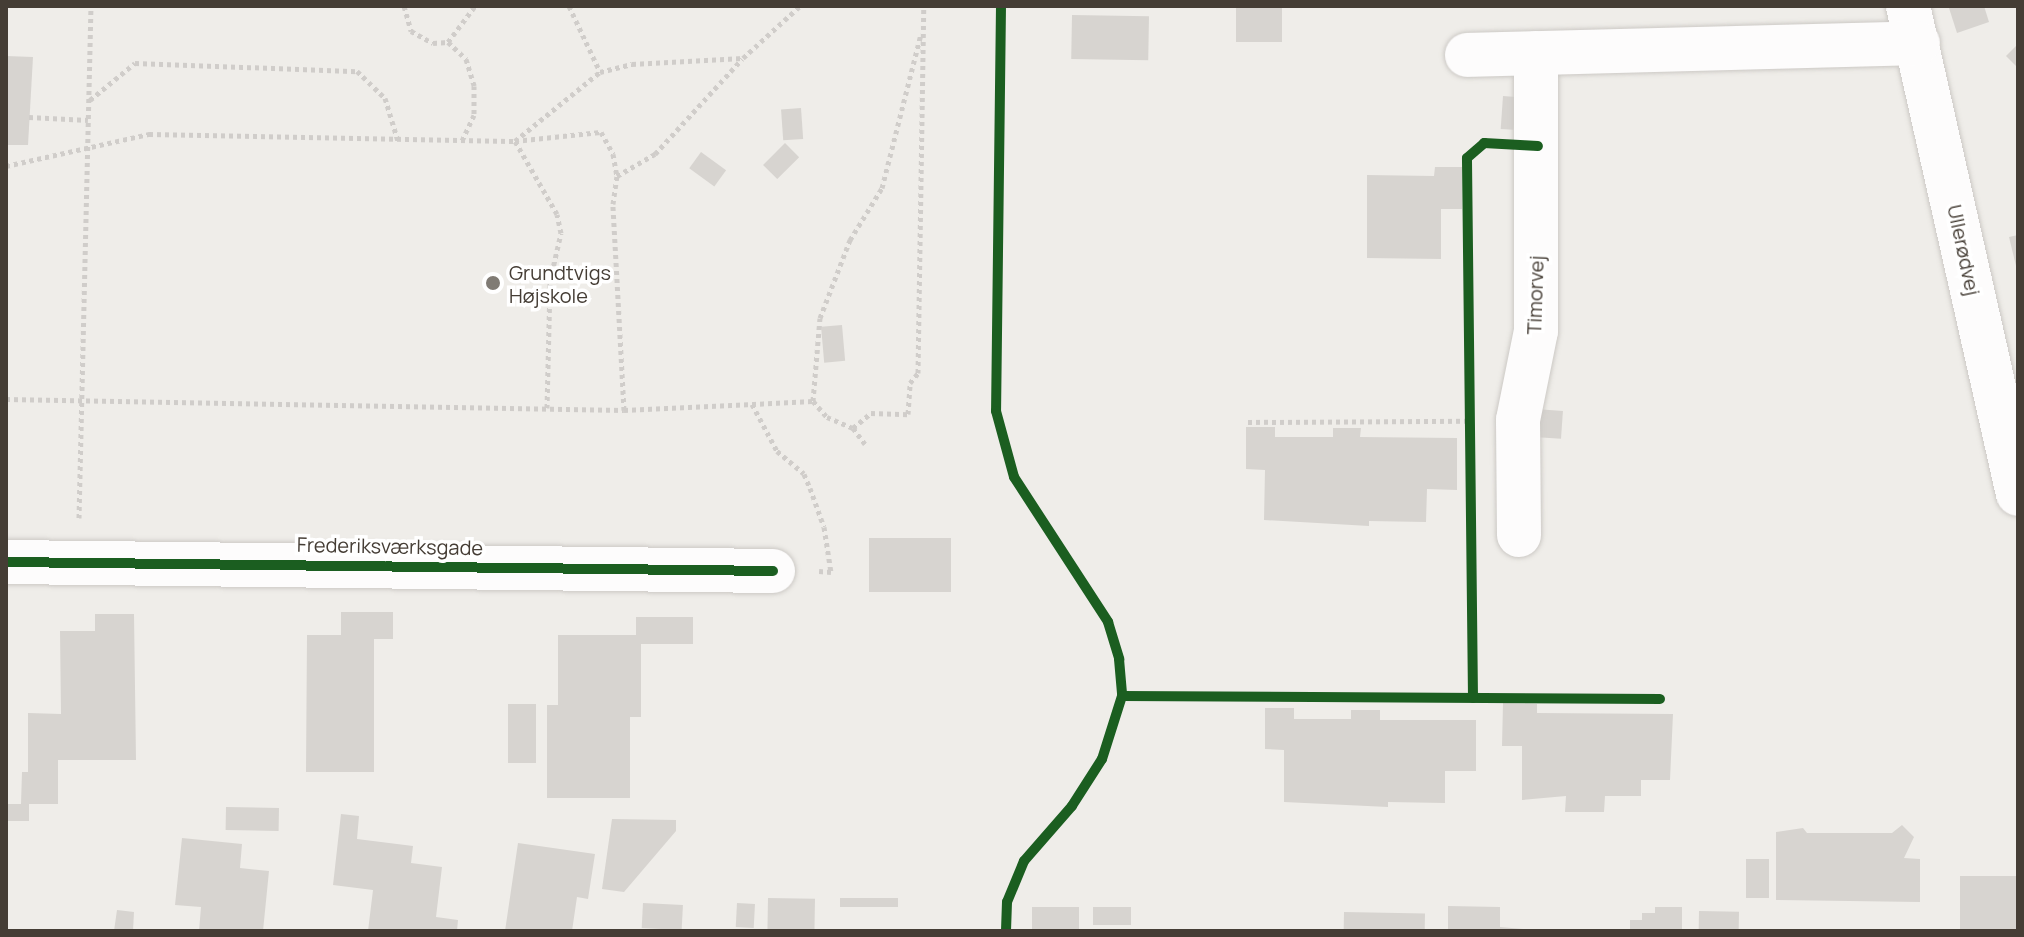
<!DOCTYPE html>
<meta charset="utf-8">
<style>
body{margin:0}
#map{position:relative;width:2024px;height:937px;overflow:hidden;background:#efede9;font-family:Manrope,sans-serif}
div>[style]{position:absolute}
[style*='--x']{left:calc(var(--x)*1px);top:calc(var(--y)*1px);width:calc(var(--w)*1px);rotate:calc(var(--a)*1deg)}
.building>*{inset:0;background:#d7d4d0;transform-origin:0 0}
.path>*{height:5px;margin-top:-2.5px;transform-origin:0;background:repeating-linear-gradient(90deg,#d0cdca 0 4px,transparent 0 8px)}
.roads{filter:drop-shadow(0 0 2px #ccc9c5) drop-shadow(0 0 2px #ccc9c5)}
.minor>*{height:44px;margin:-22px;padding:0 22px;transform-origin:22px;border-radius:22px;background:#fdfcfc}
.cycleway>*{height:10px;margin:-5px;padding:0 5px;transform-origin:5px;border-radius:5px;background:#1b5e20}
.dots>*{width:22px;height:22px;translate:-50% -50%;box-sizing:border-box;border:4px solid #fff;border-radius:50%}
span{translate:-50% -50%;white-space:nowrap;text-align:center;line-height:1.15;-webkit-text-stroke:7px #fff;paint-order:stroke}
.street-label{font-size:20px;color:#453d35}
.poi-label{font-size:20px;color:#453d35}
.left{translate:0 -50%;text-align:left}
.frame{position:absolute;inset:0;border:8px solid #453d35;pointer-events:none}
</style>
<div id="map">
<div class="building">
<div style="left:1236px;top:6px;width:46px;height:36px"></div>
<div style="clip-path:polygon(1984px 6px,1989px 22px,1957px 33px,1949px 8px)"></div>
<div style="left:1072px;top:15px;width:77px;height:44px;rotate:1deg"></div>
<div style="clip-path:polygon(2018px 44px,2018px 68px,2006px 56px)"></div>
<div style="clip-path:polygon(6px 56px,33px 57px,28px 145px,6px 145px)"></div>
<div style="left:1503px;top:96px;width:13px;height:33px;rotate:4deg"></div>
<div style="left:801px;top:108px;width:31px;height:20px;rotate:86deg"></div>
<div style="left:785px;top:143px;width:20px;height:31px;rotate:45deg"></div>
<div style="left:701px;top:152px;width:31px;height:20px;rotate:36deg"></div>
<div style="clip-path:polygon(1435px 167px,1462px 167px,1462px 209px,1441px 209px,1441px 259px,1367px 258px,1367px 175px,1434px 176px)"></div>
<div style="clip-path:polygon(2018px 235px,2018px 269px,2017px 270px,2009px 237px)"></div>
<div style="left:842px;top:325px;width:36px;height:21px;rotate:85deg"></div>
<div style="left:1536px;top:409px;width:27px;height:28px;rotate:4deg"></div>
<div style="clip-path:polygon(1246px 427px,1275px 427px,1275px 437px,1333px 437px,1333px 428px,1361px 428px,1360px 437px,1457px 438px,1457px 490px,1427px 489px,1426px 522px,1369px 521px,1369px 526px,1264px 520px,1265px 470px,1246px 469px)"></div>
<div style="left:869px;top:538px;width:82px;height:54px"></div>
<div style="clip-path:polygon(341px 612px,393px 612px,393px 639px,374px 639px,374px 772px,306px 772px,307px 635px,341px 635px)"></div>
<div style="clip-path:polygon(95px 614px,134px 614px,136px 760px,58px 760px,58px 804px,29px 804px,29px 821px,6px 821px,6px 804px,21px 804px,22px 772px,28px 772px,28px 713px,61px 714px,60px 631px,95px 631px)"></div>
<div style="clip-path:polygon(636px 617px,693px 617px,693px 644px,641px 644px,641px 717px,630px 717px,630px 798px,547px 798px,547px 705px,558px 705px,558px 635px,636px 635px)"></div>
<div style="clip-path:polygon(1503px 703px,1537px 704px,1537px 713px,1673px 714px,1670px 780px,1641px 780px,1641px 796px,1605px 796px,1604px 812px,1565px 812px,1566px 796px,1522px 800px,1522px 746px,1502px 746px)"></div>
<div style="left:508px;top:704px;width:28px;height:59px"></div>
<div style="clip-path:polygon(1265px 708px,1294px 708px,1294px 719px,1351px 719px,1351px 710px,1380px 710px,1380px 720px,1476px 720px,1476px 771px,1445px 771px,1445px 803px,1388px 802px,1388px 807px,1284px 802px,1284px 750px,1265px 749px)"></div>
<div style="left:226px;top:807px;width:53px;height:23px;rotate:1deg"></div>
<div style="clip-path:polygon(341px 814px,359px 816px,357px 839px,413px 846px,411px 863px,442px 867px,436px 917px,458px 920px,457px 931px,368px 931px,373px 890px,333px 885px)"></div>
<div style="clip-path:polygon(612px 819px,676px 820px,676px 831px,624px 892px,602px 889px)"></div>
<div style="clip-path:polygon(1902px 825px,1914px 837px,1904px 858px,1920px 859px,1920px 902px,1776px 900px,1776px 832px,1803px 828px,1807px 833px,1892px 833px)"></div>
<div style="clip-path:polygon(182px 838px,242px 844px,240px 868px,269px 871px,263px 931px,199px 931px,201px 907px,175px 905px)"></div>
<div style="clip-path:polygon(518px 843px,595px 854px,588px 899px,577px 897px,572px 931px,505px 931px)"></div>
<div style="left:1746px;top:859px;width:23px;height:39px"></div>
<div style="left:1960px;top:876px;width:58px;height:54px"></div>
<div style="left:768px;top:898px;width:47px;height:33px;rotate:1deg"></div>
<div style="left:840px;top:898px;width:58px;height:9px"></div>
<div style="left:643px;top:903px;width:40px;height:25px;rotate:3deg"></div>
<div style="left:737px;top:903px;width:18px;height:24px;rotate:3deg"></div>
<div style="clip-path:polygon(1448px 906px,1500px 907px,1500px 927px,1546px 931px,1448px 931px)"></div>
<div style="left:1032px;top:907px;width:47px;height:23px"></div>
<div style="left:1093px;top:907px;width:38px;height:18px"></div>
<div style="clip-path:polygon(1655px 907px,1682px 907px,1682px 931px,1630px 931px,1630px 920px,1642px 920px,1642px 913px,1655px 913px)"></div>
<div style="clip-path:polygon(117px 910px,134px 912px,133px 931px,114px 931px)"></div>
<div style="left:1699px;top:911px;width:40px;height:18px;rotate:1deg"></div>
<div style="left:1344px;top:912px;width:81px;height:19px;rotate:1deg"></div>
</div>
<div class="path">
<div style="--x:404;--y:6;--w:26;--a:74"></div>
<div style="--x:411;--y:31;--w:25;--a:29"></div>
<div style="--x:433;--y:43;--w:15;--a:-4"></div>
<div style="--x:448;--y:42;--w:25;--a:43"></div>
<div style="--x:466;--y:59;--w:28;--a:73"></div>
<div style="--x:474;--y:86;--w:29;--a:90"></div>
<div style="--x:474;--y:115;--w:29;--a:115"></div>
<div style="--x:569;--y:6;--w:73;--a:64.8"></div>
<div style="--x:448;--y:42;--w:45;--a:-53.1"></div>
<div style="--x:90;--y:100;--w:58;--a:-39.4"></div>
<div style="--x:135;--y:63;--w:222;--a:2.1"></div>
<div style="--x:357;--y:71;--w:39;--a:44"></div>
<div style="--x:385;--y:98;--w:45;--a:73.2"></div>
<div style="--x:29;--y:117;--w:59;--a:2.9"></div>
<div style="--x:6;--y:166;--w:147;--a:-12.6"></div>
<div style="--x:149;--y:134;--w:366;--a:1.1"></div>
<div style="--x:515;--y:141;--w:109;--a:-39.1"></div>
<div style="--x:600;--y:72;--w:33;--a:-14"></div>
<div style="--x:632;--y:64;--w:111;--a:-3.1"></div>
<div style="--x:743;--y:58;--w:77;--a:-42.4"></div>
<div style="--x:6;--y:399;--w:618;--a:1.02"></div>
<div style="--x:624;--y:410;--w:189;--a:-2.7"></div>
<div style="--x:813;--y:401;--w:21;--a:49"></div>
<div style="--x:827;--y:417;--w:28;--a:23"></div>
<div style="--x:853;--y:428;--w:20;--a:53"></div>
<div style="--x:813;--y:401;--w:83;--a:-85.2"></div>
<div style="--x:820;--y:318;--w:84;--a:-69"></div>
<div style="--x:850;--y:240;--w:61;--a:-58.4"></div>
<div style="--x:882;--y:188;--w:159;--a:-75.8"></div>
<div style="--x:752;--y:404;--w:53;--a:62"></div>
<div style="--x:777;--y:451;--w:35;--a:40"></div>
<div style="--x:804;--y:474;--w:15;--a:67"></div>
<div style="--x:810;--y:488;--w:41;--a:70.3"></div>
<div style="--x:824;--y:527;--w:46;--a:81.2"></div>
<div style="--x:831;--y:572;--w:12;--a:-175"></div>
<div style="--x:547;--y:408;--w:127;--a:-88.6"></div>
<div style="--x:550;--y:281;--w:49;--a:-77.1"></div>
<div style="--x:561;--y:233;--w:19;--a:-102"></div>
<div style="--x:557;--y:214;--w:84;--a:-119.9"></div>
<div style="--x:515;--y:141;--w:86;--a:-6"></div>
<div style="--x:601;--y:132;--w:25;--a:61"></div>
<div style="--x:613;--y:154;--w:22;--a:80"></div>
<div style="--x:624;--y:410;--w:206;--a:-93.1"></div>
<div style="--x:613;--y:204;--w:28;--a:-82"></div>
<div style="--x:617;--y:176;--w:44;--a:-30.1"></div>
<div style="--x:655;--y:154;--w:129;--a:-47.5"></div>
<div style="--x:1248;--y:422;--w:221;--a:-0.3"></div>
<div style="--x:853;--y:428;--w:23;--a:-40"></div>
<div style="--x:871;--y:413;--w:37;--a:2"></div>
<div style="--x:908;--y:414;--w:31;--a:-86"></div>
<div style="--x:910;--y:383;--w:13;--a:-51"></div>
<div style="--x:918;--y:373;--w:367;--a:-89.1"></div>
<div style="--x:79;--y:518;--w:512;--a:-88.66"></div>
</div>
<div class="roads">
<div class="minor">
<div style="--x:1908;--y:6;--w:500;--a:77.3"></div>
<div style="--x:1467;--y:55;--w:451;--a:-1.5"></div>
<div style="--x:1519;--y:535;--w:115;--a:-90.5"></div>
<div style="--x:1518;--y:420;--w:91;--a:-78.6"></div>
<div style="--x:1536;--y:331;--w:278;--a:-90"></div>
<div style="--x:6;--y:562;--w:767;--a:0.67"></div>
</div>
</div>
<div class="cycleway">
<div style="--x:1001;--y:6;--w:405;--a:90.7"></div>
<div style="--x:996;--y:411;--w:68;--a:74.7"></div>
<div style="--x:1014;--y:477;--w:173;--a:57"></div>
<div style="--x:1108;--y:622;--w:39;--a:73"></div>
<div style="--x:1119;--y:659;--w:37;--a:85"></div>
<div style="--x:1122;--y:696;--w:66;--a:107.6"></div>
<div style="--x:1102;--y:759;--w:56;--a:122.6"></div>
<div style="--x:1072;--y:806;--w:73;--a:131.1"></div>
<div style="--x:1024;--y:861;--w:44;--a:112.5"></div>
<div style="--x:1007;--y:902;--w:29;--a:92"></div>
<div style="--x:6;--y:562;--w:767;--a:0.67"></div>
<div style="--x:1122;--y:696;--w:538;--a:0.32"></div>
<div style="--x:1473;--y:698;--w:540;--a:-90.64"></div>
<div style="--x:1467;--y:158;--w:23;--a:-41"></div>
<div style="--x:1484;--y:143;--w:54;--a:3.2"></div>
</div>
<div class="dots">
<div style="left:493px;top:283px;background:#807b74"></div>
</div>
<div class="street-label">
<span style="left:1964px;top:250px;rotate:78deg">Ullerødvej</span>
<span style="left:1535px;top:295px;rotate:-88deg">Timorvej</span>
<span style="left:390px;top:546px;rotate:1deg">Frederiksværksgade</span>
</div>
<div class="poi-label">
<span class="left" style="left:509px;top:284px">Grundtvigs<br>Højskole</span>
</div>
<div class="frame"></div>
</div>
